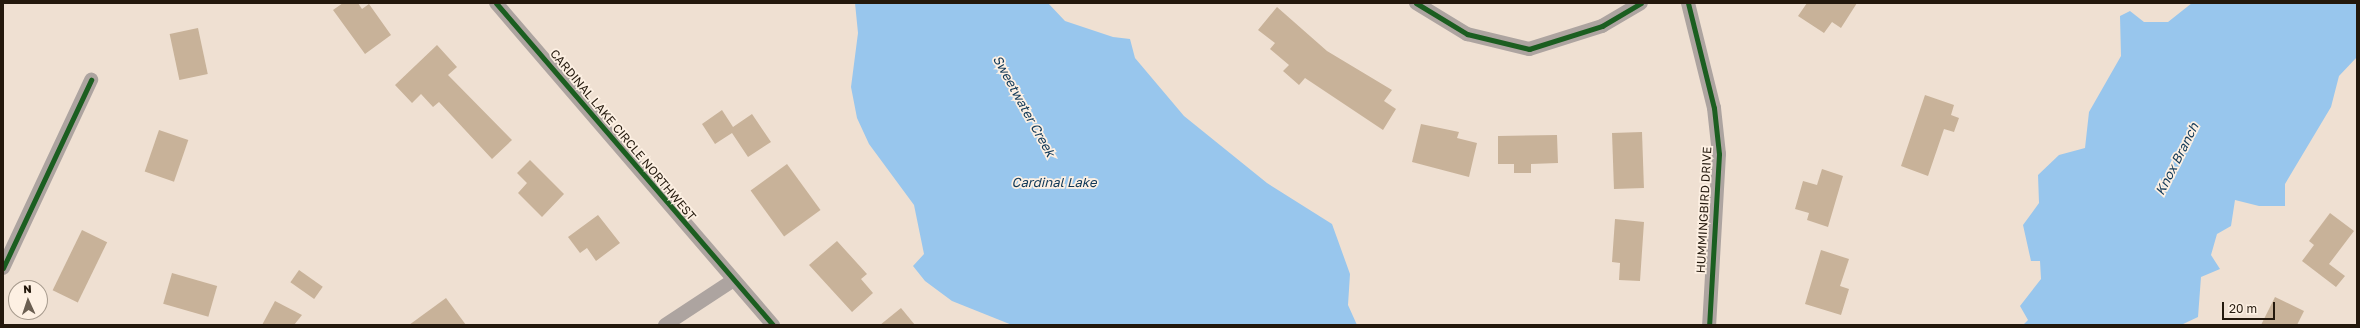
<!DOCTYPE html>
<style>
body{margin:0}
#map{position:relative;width:2360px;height:328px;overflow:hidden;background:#efe0d2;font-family:"Golos Text",sans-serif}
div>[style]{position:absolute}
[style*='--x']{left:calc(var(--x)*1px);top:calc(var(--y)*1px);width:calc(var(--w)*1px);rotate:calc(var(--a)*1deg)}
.water>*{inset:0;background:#98c6ed}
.building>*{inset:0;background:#c8b299;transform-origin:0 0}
.street>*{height:14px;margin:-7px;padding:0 7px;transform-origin:7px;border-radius:7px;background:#ada4a0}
.cycleway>*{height:5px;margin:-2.5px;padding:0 2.5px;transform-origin:2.5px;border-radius:2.5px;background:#1b5e20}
span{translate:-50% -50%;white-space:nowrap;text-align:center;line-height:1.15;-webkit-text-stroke:3.5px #fdf0e3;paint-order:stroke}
.street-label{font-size:12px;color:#23180c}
.water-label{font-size:13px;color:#103857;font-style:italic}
.frame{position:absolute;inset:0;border:4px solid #23180c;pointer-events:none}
.north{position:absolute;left:8px;top:280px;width:40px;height:40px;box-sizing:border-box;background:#fdf0e3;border:1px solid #a69a8d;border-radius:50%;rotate:357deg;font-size:11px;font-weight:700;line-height:16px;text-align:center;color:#23180c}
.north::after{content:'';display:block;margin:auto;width:14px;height:18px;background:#6a5e51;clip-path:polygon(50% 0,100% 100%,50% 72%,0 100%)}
.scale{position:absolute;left:2222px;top:302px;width:53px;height:18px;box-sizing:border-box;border:2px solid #23180c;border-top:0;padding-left:5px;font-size:12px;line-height:14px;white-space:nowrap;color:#23180c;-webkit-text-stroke:3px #fdf0e3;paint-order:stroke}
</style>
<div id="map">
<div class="water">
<div style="clip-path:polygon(855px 3px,1048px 3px,1065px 21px,1113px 37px,1130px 39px,1135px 58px,1184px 116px,1267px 183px,1332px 224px,1350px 274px,1348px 305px,1357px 325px,1012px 325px,952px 301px,925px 281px,913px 266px,924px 254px,914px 205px,869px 144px,857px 118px,851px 87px,858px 33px)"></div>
<div style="clip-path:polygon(2192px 3px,2357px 3px,2357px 57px,2339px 76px,2331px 107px,2285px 184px,2285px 206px,2259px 206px,2235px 200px,2231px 226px,2217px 234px,2211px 255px,2220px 269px,2201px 277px,2198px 317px,2181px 325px,2023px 325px,2028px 320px,2020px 306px,2041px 279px,2040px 261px,2031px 261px,2023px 225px,2039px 203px,2038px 175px,2059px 155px,2085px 148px,2089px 112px,2121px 56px,2120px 16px,2130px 11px,2144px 22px,2168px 22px)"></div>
</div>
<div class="building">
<div style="clip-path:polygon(343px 3px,358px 3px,362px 9px,369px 4px,391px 35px,365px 54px,333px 10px)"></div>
<div style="clip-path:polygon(1807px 3px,1857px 3px,1841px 28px,1832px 22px,1824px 33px,1798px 16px)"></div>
<div style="clip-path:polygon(1277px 7px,1327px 51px,1392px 90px,1384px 101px,1396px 109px,1383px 130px,1305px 78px,1299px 85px,1283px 71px,1289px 65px,1270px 49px,1275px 43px,1258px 30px)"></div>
<div style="left:198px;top:28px;width:47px;height:29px;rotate:78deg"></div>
<div style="clip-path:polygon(437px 45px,457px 67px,448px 75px,512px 140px,492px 159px,439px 102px,433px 107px,421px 94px,412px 103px,395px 85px)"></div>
<div style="clip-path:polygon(1925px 95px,1954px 105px,1951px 115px,1959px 118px,1954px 132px,1944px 129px,1928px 176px,1901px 166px)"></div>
<div style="clip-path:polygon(722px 110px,733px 127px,752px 114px,771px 142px,748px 157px,732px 133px,715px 144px,702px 124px)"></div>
<div style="clip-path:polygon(1421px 124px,1459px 132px,1457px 138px,1477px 143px,1469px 177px,1412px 162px)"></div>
<div style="left:159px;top:130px;width:31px;height:44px;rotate:19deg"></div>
<div style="left:1642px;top:132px;width:56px;height:30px;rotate:88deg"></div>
<div style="clip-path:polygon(1557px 135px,1558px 163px,1531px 164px,1531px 173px,1514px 173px,1514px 164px,1498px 164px,1498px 136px)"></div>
<div style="clip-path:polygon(530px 160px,564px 194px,542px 217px,518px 193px,527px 183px,517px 173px)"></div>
<div style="left:787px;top:164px;width:57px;height:45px;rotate:54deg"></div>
<div style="clip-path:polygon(1822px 169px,1843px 176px,1828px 227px,1807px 220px,1809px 213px,1795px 209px,1803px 181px,1817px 185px)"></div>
<div style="clip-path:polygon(2330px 213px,2354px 231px,2329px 264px,2345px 276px,2336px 287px,2302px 261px,2314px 245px,2309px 241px)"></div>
<div style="clip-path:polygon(598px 215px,620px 243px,596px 261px,587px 248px,580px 253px,568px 237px)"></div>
<div style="clip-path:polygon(1615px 219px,1644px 222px,1640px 281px,1619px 280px,1620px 263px,1612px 262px)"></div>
<div style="left:82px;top:230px;width:28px;height:67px;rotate:26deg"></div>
<div style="clip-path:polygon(837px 241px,867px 274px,861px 279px,873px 293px,852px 312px,809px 265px)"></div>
<div style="clip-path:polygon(1821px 250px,1849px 259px,1840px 286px,1849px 289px,1841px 315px,1805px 304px)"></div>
<div style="left:299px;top:270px;width:29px;height:15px;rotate:35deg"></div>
<div style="left:172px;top:273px;width:47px;height:32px;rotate:16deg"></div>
<div style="clip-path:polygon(2275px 297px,2304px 311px,2297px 325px,2261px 325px)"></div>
<div style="clip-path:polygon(446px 298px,466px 325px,409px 325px)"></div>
<div style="clip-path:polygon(275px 301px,302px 315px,294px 325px,262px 325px)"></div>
<div style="clip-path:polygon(901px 308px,915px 325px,880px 325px)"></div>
</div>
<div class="street">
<div style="--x:496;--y:3;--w:425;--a:49.3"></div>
<div style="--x:1416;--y:3;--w:60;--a:31.3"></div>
<div style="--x:1467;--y:34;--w:64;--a:13.6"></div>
<div style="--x:1529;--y:49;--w:77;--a:-17.5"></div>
<div style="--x:1602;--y:26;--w:45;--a:-30.5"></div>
<div style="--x:1688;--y:3;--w:108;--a:76.1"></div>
<div style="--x:1714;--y:108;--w:46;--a:83.8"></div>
<div style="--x:1719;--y:154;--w:171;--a:93.3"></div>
<div style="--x:3;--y:268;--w:208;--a:-64.9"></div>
<div style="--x:665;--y:325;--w:80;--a:-33.3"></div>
</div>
<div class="cycleway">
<div style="--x:496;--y:3;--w:425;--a:49.3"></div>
<div style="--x:1416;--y:3;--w:60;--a:31.3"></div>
<div style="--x:1467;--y:34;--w:64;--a:13.6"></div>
<div style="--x:1529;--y:49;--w:77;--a:-17.5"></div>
<div style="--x:1602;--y:26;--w:45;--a:-30.5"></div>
<div style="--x:1688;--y:3;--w:108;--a:76.1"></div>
<div style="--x:1714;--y:108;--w:46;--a:83.8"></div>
<div style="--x:1719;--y:154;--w:171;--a:93.3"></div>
<div style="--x:3;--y:268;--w:208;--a:-64.9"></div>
</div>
<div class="street-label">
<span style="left:623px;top:135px;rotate:50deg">CARDINAL LAKE CIRCLE NORTHWEST</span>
<span style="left:1704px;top:210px;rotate:-87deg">HUMMINGBIRD DRIVE</span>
</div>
<div class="water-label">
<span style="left:1024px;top:106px;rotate:61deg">Sweetwater Creek</span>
<span style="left:2177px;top:159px;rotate:-63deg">Knox Branch</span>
<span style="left:1054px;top:182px">Cardinal Lake</span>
</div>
<div class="frame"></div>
<div class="north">N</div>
<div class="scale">20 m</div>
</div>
